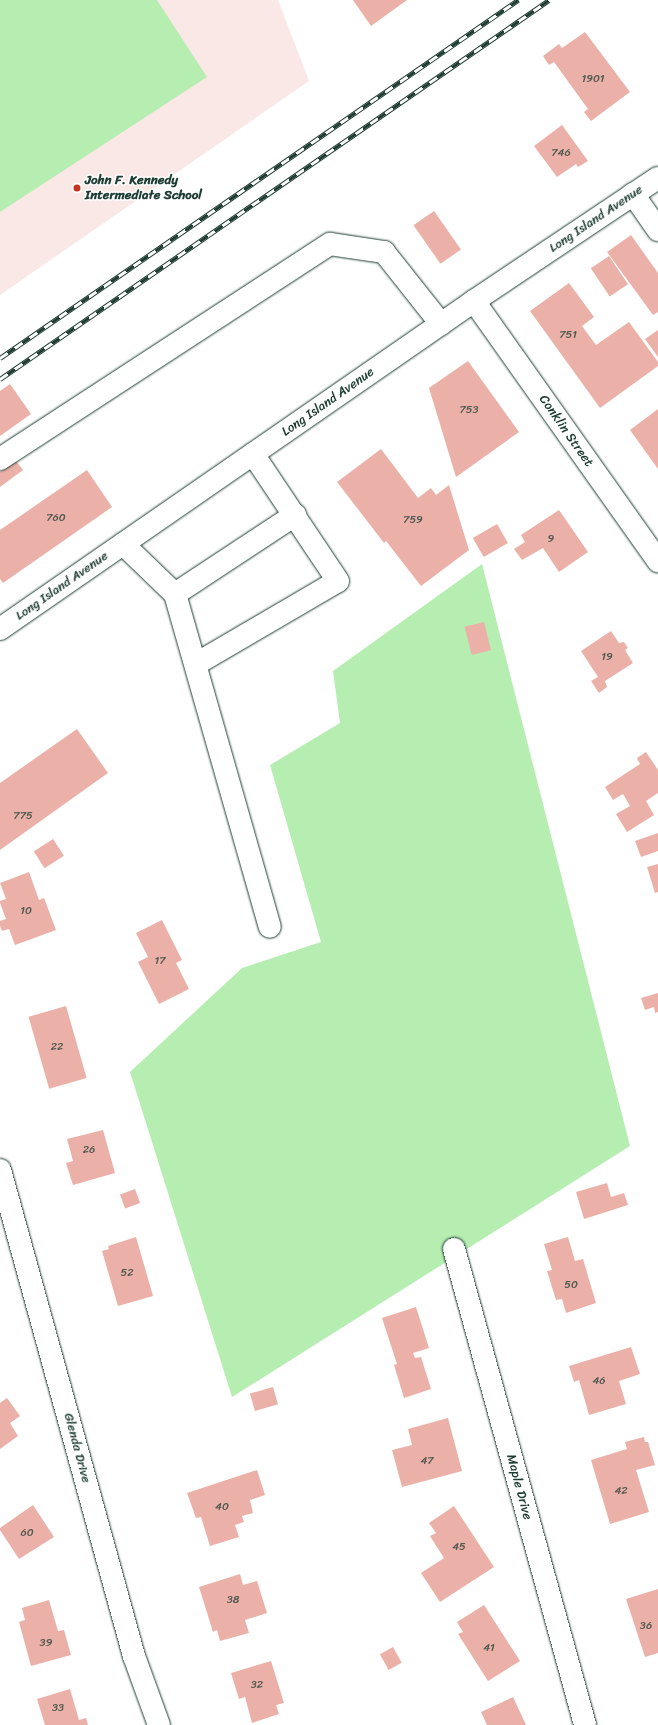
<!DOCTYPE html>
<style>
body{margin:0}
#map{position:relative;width:658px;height:1725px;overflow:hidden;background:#fff;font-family:Sriracha,sans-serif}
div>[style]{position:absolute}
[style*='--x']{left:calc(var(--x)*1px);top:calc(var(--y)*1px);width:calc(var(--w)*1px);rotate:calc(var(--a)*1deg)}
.built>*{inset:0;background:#f9e8e5}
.green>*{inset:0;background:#b6eeb1}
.building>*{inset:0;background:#ebb1a8;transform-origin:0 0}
.roads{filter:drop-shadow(0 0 1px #1f3d34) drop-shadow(0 0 1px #1f3d34)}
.minor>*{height:22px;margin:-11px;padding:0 11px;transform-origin:11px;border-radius:11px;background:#fff}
.rail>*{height:4.5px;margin-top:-2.25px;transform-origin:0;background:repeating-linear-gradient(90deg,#fff 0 9px,#1f3d34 0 18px);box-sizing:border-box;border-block:1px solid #1f3d34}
.dots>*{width:11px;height:11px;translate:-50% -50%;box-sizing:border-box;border:2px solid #fff;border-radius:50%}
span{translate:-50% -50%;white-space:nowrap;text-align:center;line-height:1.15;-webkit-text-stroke:3px #fff;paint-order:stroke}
.number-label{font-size:11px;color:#525a51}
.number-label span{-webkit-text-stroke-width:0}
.poi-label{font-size:13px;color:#1f3d34;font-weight:700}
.left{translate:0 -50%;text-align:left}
.street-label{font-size:13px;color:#1f3d34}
</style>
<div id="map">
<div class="built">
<div style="clip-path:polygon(0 0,278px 0,309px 81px,0 295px)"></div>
</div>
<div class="green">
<div style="clip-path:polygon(0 0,157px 0,207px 77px,0 212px)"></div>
<div style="clip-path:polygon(482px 564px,630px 1146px,232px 1397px,130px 1072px,242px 968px,321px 942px,270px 765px,340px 723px,333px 671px)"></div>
</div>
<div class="building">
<div style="clip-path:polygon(353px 0,407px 0,371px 26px)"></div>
<div style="clip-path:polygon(585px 32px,630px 92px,591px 121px,584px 112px,588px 109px,554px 62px,549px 65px,543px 56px,559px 44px,562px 48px)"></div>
<div style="clip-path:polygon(562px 125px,588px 161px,578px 167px,576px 164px,557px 177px,534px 146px)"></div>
<div style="left:434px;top:211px;width:47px;height:25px;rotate:55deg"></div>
<div style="clip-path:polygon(631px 235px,658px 273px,658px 312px,653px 315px,607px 252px)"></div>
<div style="left:609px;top:256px;width:34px;height:22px;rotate:56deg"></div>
<div style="clip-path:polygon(569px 283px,594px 317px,582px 326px,596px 345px,629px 322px,658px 362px,658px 366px,600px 408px,530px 311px)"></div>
<div style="clip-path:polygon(658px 330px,658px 357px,645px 339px)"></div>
<div style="clip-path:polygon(468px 361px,519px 432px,456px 477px,429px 388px)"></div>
<div style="clip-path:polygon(10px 384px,31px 414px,0 436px,0 391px)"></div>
<div style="clip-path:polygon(658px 409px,658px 469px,630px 430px)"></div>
<div style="clip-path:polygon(381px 449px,418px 498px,431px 488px,436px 495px,449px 485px,469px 550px,421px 586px,386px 541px,384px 543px,337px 482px)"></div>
<div style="clip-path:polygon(16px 461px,23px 470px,0 487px,0 472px)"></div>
<div style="clip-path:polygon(87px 470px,112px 507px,3px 583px,0 579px,0 530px)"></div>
<div style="clip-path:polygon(559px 510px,588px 552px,559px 572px,543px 548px,522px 560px,514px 549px,525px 542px,521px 535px)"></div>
<div style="left:497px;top:524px;width:22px;height:28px;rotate:60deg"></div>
<div style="left:484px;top:622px;width:29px;height:20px;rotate:76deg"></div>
<div style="clip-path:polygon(611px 631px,619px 643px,624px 642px,628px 648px,625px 650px,633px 663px,605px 681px,607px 687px,599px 693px,591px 681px,598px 677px,581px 651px)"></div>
<div style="clip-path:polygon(77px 729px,108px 773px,0 850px,0 783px)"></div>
<div style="clip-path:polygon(646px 752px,658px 770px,658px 793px,646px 801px,654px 815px,627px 832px,616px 814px,630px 806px,623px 794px,613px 800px,605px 787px,640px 764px,637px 758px)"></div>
<div style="clip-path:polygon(658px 833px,658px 851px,641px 857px,635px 841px)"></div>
<div style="left:53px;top:839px;width:20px;height:23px;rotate:57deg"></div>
<div style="clip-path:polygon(658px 864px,658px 892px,655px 893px,647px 867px)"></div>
<div style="clip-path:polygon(29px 872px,39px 900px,44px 898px,56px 930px,15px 945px,9px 929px,2px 931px,0 926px,0 921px,6px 919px,0 903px,0 901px,6px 899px,0 883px)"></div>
<div style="clip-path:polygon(162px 920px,182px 960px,176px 963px,189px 989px,159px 1004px,138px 962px,148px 957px,136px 933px)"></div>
<div style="clip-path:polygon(658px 993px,658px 1012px,655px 1013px,654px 1007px,645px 1010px,641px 998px)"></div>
<div style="left:66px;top:1006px;width:75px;height:39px;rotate:74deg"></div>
<div style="clip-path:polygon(103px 1130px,115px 1173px,73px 1185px,66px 1163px,73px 1161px,67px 1139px)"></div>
<div style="clip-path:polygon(607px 1183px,611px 1197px,624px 1193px,628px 1205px,584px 1219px,576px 1192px)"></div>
<div style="left:135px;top:1189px;width:15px;height:16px;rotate:70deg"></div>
<div style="clip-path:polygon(136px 1237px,153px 1296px,118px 1306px,102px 1251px,109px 1249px,108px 1246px)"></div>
<div style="clip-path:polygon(568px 1237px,575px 1261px,583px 1259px,596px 1303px,566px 1313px,562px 1299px,556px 1300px,547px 1271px,552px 1270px,544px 1244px)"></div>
<div style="clip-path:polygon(416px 1307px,429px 1348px,413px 1353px,415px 1358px,421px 1357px,431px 1389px,404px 1398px,394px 1365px,397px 1364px,382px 1318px)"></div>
<div style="clip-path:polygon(631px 1347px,640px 1374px,619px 1381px,626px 1404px,589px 1415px,579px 1380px,574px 1382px,569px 1366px)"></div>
<div style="left:273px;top:1387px;width:18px;height:24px;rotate:74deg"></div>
<div style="clip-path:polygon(7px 1398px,20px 1416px,10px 1423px,18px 1436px,0 1449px,0 1403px)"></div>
<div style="clip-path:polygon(448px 1418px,462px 1471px,402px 1487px,392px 1450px,412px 1445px,408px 1429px)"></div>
<div style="clip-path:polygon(644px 1437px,645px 1442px,648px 1442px,655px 1465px,636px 1470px,649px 1512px,610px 1524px,591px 1460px,627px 1449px,625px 1442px)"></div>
<div style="clip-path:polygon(257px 1470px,265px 1495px,250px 1500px,253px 1513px,242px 1516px,244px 1522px,235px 1525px,239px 1537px,210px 1546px,201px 1517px,196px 1518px,187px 1493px)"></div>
<div style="clip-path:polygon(33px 1505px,54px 1537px,19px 1559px,0 1530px,0 1528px)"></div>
<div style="clip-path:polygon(454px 1506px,494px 1567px,440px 1602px,421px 1573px,444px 1558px,430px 1536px,436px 1533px,429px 1523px)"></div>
<div style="clip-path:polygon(240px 1574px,243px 1585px,257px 1581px,267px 1613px,245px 1620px,249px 1633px,220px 1641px,217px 1630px,213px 1632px,199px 1587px)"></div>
<div style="clip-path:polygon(658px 1589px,658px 1653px,645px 1657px,626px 1599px)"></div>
<div style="clip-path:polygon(49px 1600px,58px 1631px,64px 1630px,71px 1655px,31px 1666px,19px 1622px,25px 1620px,22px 1608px)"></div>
<div style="clip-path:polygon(484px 1605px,520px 1661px,488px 1681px,458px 1634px,463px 1632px,457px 1622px)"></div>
<div style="left:393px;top:1647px;width:18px;height:15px;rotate:61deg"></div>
<div style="clip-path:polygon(271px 1661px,284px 1703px,276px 1705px,279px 1714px,252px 1723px,245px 1697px,239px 1699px,231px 1673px)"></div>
<div style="clip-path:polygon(70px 1689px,79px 1720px,86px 1718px,88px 1725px,45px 1725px,37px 1699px)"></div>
<div style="clip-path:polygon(513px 1697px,526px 1725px,487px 1725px,481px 1712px)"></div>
</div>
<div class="roads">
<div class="minor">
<div style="--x:633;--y:194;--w:44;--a:55.2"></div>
<div style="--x:474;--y:301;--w:319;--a:54.7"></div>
<div style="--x:0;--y:459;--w:394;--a:-33.1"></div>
<div style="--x:330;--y:244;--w:55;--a:8.4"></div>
<div style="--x:384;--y:252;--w:92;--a:51.6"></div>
<div style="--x:123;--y:544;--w:72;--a:43.9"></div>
<div style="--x:175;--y:594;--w:346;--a:74.1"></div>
<div style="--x:175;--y:594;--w:144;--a:-33.4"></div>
<div style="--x:0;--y:629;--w:576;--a:-34.68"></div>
<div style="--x:474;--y:301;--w:221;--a:-33.8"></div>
<div style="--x:196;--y:664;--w:164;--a:-30.3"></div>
<div style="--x:338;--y:581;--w:153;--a:-123.8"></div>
<div style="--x:0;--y:1170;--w:504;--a:74.59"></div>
<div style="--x:134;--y:1656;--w:73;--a:70.1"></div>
<div style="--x:454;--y:1249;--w:494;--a:74.6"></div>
</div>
</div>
<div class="rail">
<div style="--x:0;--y:358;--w:630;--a:-34.65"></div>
<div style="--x:0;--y:379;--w:667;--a:-34.62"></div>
</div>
<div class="dots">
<div style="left:77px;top:188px;background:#c8321e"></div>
</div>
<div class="number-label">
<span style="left:593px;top:79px">1901</span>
<span style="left:561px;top:153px">746</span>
<span style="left:568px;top:335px">751</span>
<span style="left:469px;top:410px">753</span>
<span style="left:56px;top:518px">760</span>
<span style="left:413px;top:520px">759</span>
<span style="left:551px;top:539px">9</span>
<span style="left:607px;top:657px">19</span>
<span style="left:23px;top:816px">775</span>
<span style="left:26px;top:911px">10</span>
<span style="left:160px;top:961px">17</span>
<span style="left:57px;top:1047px">22</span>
<span style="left:89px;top:1150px">26</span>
<span style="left:127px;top:1273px">52</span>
<span style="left:571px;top:1285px">50</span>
<span style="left:599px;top:1381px">46</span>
<span style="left:427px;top:1461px">47</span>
<span style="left:621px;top:1491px">42</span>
<span style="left:222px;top:1507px">40</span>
<span style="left:27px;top:1533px">60</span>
<span style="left:459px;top:1547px">45</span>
<span style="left:233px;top:1600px">38</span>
<span style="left:646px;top:1626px">36</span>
<span style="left:46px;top:1643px">39</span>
<span style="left:489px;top:1648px">41</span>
<span style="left:257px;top:1685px">32</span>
<span style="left:58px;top:1708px">33</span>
</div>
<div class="poi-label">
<span class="left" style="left:85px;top:188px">John F. Kennedy<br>Intermediate School</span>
</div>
<div class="street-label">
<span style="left:596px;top:219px;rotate:-34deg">Long Island Avenue</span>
<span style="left:328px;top:402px;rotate:-35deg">Long Island Avenue</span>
<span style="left:566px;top:431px;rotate:55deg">Conklin Street</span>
<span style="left:62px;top:586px;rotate:-35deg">Long Island Avenue</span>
<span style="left:77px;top:1448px;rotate:75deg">Glenda Drive</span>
<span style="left:519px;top:1487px;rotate:75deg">Maple Drive</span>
</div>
</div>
